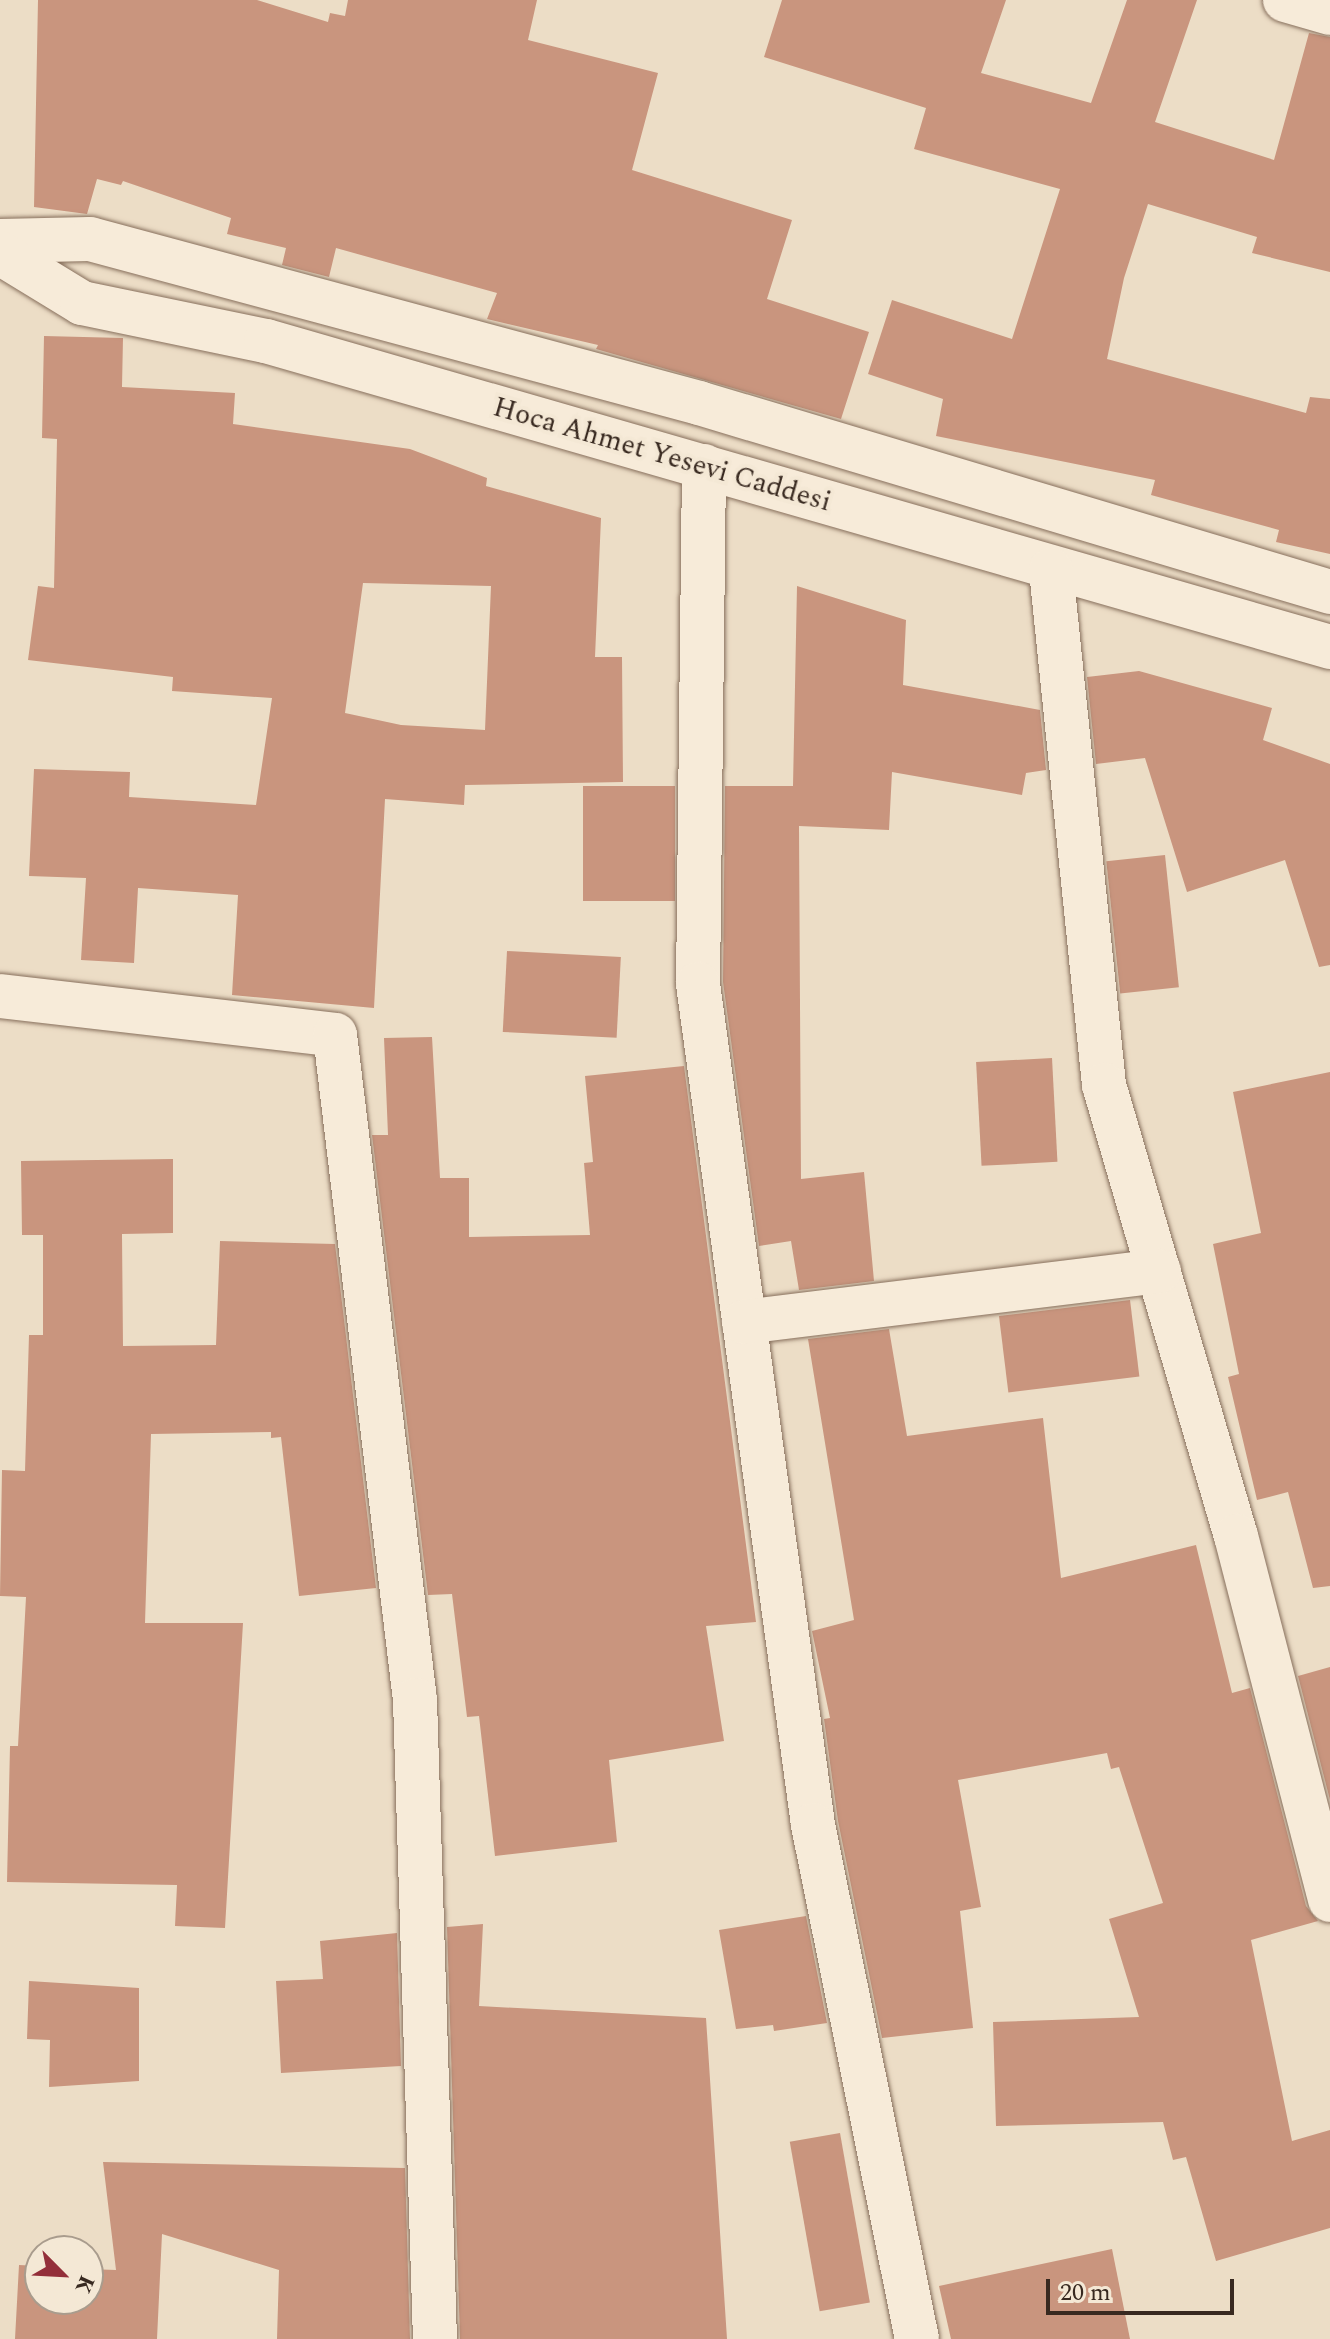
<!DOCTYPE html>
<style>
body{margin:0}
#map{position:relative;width:1330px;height:2339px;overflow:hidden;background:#ecddc6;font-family:Spectral,serif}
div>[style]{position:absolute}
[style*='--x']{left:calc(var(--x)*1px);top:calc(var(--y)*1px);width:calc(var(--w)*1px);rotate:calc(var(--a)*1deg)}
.building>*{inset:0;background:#c9957e;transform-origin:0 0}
.roads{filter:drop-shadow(0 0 2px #876f5c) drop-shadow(0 0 2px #876f5c)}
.minor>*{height:44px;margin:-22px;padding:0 22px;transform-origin:22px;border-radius:22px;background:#f7ebd9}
span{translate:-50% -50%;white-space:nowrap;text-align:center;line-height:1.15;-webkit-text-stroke:8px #f4e8d5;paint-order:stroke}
.street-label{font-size:28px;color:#382920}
.north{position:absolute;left:24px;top:2235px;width:80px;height:80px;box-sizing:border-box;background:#f4e8d5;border:2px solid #a99c8d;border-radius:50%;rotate:114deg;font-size:22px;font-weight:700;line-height:32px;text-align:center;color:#382920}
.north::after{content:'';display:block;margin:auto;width:28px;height:36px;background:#932f3a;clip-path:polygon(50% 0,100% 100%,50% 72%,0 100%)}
.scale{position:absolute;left:1046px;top:2279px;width:188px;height:36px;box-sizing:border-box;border:4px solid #382920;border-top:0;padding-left:10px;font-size:24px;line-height:28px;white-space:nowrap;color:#382920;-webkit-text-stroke:6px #f4e8d5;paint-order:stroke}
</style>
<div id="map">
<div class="building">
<div style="clip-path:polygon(38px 0,257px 0,328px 22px,330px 13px,345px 16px,348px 0,537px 0,528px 40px,658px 73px,632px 170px,792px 220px,767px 299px,869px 332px,841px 419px,596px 349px,598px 345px,487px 319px,497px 293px,336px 248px,329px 277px,282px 265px,286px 248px,227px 234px,231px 218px,123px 181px,121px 185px,97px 179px,87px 214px,34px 207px)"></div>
<div style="clip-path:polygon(782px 0,1006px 0,981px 73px,1091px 103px,1127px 0,1197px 0,1155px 122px,1274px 160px,1309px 33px,1330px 37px,1330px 272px,1252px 253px,1257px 237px,1148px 204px,1124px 278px,1107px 359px,1306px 413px,1310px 397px,1330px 399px,1330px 554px,1276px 542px,1279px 530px,1151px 495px,1155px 480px,936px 436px,943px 399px,868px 374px,892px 300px,1012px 339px,1060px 189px,914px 149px,926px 108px,764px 57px)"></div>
<div style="clip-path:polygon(evenodd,44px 336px,123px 338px,122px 387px,235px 393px,233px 424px,410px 449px,487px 478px,486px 486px,601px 518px,595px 657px,622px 657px,623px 782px,465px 785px,464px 805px,385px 799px,374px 1008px,232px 995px,238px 895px,138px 888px,134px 963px,81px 960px,86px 878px,29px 876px,34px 769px,130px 772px,129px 797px,256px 805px,272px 698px,172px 691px,173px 677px,28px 660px,38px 586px,54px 588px,57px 439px,42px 438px,44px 336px,363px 583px,491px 586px,485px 730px,401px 725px,345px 713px,363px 583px)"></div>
<div style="clip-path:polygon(797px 586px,906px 620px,903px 685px,1040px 710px,1046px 770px,1026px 773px,1022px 795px,892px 772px,889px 830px,799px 826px,801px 1179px,864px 1172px,874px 1281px,799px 1290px,791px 1241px,759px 1246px,723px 982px,725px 786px,793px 786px)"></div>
<div style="clip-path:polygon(1139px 671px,1272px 708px,1263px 740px,1330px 764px,1330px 965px,1319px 967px,1285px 860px,1187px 892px,1145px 758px,1096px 764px,1087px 677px)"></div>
<div style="left:583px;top:786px;width:92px;height:115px"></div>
<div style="left:1165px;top:855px;width:133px;height:59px;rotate:84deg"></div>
<div style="left:507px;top:951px;width:114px;height:81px;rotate:3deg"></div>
<div style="clip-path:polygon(432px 1037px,440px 1178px,469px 1178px,469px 1237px,590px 1235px,584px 1163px,593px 1162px,585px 1076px,684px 1066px,756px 1622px,706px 1626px,724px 1741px,609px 1760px,617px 1842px,495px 1856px,479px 1716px,467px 1717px,452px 1594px,428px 1595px,372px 1135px,388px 1135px,384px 1038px)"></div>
<div style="left:1052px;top:1058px;width:104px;height:76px;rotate:87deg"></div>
<div style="clip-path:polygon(1330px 1072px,1330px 1586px,1313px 1588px,1288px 1492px,1257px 1500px,1228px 1377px,1239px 1374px,1213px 1244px,1261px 1233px,1233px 1092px)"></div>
<div style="clip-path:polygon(173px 1159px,173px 1233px,122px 1234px,123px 1346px,216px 1345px,220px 1241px,335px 1244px,376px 1588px,299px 1596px,281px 1437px,271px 1438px,271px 1432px,151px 1434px,145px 1623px,243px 1623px,225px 1928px,175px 1926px,177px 1885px,7px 1882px,10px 1746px,18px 1746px,26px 1597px,0 1596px,2px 1470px,25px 1471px,29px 1335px,43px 1335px,43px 1235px,22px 1235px,21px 1161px)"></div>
<div style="left:1130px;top:1300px;width:77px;height:132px;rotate:83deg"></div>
<div style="clip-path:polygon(889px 1329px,907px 1436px,1043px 1418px,1061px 1578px,1196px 1545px,1232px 1693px,1250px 1688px,1306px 1906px,1318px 1921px,1251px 1940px,1292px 2141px,1330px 2130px,1330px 2228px,1216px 2261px,1186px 2157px,1173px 2160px,1163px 2122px,996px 2126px,993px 2022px,1139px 2017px,1109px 1919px,1163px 1903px,1119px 1767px,1111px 1769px,1107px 1753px,958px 1780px,981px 1907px,960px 1911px,973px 2028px,882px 2038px,838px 1821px,824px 1719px,830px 1718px,812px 1631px,854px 1620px,808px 1339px)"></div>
<div style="clip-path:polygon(1330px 1667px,1330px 1800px,1298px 1676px)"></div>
<div style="clip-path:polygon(806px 1916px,827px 2023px,774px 2031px,773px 2025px,736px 2029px,719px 1930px)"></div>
<div style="clip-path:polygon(483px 1924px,479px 2006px,706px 2018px,727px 2339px,460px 2339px,447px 1927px)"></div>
<div style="clip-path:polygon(397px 1933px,401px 2066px,281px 2073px,276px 1981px,323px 1979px,320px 1941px)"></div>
<div style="clip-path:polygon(29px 1981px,139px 1988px,139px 2081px,49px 2087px,50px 2040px,27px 2039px)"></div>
<div style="left:840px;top:2133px;width:172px;height:51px;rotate:80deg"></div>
<div style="clip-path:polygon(103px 2162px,405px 2168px,410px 2339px,277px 2339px,279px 2270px,162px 2234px,157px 2339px,15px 2339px,19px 2265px,40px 2266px,40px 2299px,88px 2299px,88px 2269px,116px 2270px)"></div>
<div style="clip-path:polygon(1112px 2249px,1130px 2339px,951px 2339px,939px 2286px)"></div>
</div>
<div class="roads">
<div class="minor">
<div style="--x:1285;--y:0;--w:47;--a:16.1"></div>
<div style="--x:0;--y:241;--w:90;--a:-1.3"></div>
<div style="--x:90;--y:239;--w:631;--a:15.07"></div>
<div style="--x:699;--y:403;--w:659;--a:16.67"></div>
<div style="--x:0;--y:253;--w:96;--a:31.4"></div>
<div style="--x:82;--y:303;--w:188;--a:11.7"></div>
<div style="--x:266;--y:341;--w:1107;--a:16.04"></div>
<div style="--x:704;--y:466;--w:518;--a:90.66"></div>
<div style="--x:698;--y:984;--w:849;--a:82.21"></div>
<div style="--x:813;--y:1825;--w:524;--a:78.56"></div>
<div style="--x:1051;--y:570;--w:518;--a:84.12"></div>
<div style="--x:1104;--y:1085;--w:470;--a:73.7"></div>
<div style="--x:1236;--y:1536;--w:376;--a:75.5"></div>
<div style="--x:0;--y:996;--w:337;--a:6.6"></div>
<div style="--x:335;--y:1035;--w:670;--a:83.14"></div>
<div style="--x:415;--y:1700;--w:639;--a:88.21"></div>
<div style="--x:744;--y:1322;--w:418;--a:-7"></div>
</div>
</div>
<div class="street-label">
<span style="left:662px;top:455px;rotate:16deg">Hoca Ahmet Yesevi Caddesi</span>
</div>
<div class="north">K</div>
<div class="scale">20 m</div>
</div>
